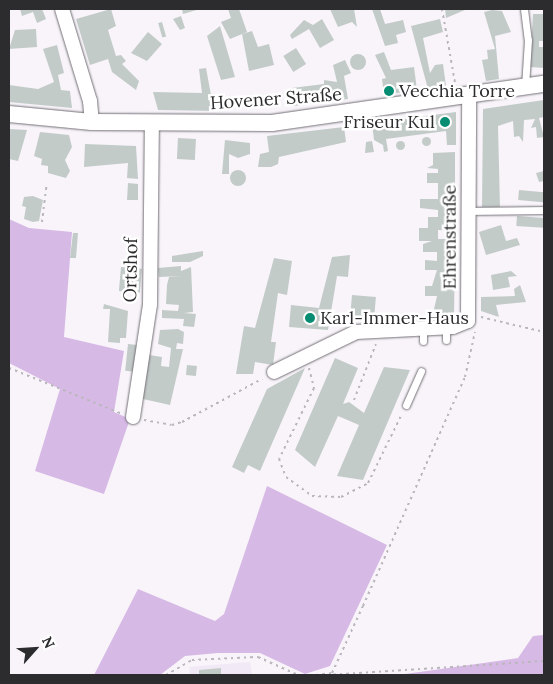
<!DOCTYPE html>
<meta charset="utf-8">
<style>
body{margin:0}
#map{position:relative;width:553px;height:684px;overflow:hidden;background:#f8f4fa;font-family:Lora,serif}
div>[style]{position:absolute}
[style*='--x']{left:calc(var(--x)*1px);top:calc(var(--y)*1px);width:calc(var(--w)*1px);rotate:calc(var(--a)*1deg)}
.built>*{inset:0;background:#f2e9f6}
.green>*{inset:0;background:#d7b9e5}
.building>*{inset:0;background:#c3cbc8;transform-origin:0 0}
.round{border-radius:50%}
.path>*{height:2px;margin-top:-1px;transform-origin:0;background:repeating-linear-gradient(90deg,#bab7bc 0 2.5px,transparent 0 6.5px)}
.roads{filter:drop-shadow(0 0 1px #736f75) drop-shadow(0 0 1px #736f75)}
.service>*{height:7px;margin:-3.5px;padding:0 3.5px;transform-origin:3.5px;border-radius:3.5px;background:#fff}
.minor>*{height:14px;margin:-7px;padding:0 7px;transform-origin:7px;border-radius:7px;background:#fff}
.tertiary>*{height:16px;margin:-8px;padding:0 8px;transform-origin:8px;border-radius:8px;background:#fff}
.dots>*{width:14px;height:14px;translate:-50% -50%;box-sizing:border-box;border:2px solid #fff;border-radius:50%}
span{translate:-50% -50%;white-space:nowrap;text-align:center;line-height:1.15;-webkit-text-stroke:5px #fff;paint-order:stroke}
.poi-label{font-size:18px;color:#2c2b2d}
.left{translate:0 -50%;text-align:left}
.right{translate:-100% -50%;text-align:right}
.street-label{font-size:18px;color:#2c2b2d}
.frame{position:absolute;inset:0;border:10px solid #2c2b2d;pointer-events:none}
.north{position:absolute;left:10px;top:624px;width:50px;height:50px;-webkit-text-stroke:4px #fff;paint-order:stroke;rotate:64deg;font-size:14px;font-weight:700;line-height:20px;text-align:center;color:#2c2b2d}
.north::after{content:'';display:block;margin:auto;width:18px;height:22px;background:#2c2b2d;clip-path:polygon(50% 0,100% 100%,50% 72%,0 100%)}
</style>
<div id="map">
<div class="built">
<div style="clip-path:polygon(250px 662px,252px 675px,190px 675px,189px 667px)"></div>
</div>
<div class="green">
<div style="clip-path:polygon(9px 219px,29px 228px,72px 232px,64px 337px,124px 351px,114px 412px,130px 419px,104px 494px,35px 471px,60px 389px,9px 363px)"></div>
<div style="clip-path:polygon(267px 486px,387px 545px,330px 666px,305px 674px,260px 653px,218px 653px,185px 656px,160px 675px,94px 675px,138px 589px,215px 621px,224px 614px)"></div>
<div style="clip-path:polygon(544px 635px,544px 675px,398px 675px,518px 658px,533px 636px)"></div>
</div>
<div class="building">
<div style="clip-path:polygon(20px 9px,42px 9px,46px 19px,37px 23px,33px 12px,22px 16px)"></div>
<div style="clip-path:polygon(111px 9px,116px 26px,108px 30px,116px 56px,121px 55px,126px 61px,122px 64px,139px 81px,136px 90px,112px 72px,108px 59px,90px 65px,76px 19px)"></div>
<div style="clip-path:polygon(172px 9px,200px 9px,183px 14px,182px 9px)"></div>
<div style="clip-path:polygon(228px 9px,239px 9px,247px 32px,230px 39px,221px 22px,231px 18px)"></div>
<div style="clip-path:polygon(330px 9px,354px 9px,357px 27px,352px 22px,338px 27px)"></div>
<div style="clip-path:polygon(372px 9px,380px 9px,385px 24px,403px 20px,406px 32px,396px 35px,398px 43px,385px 46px)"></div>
<div style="clip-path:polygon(445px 9px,465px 9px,465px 10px,446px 18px)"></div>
<div style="clip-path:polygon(492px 10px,502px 11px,511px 32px,495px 36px,499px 79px,486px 81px,482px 60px,488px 59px,487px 50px,495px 49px,484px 12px)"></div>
<div style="clip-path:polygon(533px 14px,544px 14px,544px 41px,539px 41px,539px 47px,544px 47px,544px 68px,530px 67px)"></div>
<div style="clip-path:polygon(181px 16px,185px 28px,180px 30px,173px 19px)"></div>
<div style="clip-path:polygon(322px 19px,334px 40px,320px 48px,309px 29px,292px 39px,290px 35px,304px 20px,313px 25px)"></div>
<div style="clip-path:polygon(440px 19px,443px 32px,423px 38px,430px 73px,435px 65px,443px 64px,446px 86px,428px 89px,411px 26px)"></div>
<div style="left:162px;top:22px;width:15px;height:4px;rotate:74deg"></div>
<div style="clip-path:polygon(220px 26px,235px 77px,221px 80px,207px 36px)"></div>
<div style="clip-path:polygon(36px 29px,37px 47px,9px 49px,15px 30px)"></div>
<div style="clip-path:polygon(252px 31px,258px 47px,269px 44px,274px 65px,249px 71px,242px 34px)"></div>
<div style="clip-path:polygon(148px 32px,162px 44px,147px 61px,131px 53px)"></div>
<div style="clip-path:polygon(57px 45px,64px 73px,58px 75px,61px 90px,70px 91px,72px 108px,9px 102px,9px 85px,38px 89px,54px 82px,43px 49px)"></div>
<div style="left:296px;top:48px;width:19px;height:15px;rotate:58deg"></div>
<div style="clip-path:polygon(384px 52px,391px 70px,414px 67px,417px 90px,384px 95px,382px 79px,386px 78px,375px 55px)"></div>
<div class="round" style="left:350px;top:54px;width:16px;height:16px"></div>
<div style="clip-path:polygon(345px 60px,351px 73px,344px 76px,348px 99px,294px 106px,292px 88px,324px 84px,324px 80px,337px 82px,333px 65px)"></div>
<div style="clip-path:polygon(206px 68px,211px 95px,219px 95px,220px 111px,158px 110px,153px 92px,202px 93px,199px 69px)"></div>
<div style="clip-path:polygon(544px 100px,544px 117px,539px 118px,544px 137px,537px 138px,536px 127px,531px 128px,535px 119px,524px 120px,523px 142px,519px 136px,514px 137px,513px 121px,498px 126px,500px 207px,482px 207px,483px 109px)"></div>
<div style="clip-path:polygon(456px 112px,456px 145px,447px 145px,446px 131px,386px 139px,388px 151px,384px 152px,383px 145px,374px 140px,372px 123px)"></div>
<div style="clip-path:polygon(344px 127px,346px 142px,279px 157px,278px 164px,271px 167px,258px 167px,260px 154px,269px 152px,267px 136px)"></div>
<div style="clip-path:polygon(9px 129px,27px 130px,18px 161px,9px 159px)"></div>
<div style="clip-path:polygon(40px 132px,69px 135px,72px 147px,65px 160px,70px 171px,66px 178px,48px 173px,48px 166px,41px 165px,42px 159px,34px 156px)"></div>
<div class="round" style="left:421.5px;top:136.5px;width:9px;height:9px"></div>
<div style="left:178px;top:138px;width:18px;height:21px;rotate:3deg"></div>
<div style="clip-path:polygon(225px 140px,250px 143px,250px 154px,238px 158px,229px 154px,229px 174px,222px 174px)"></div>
<div class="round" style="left:395.5px;top:140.5px;width:9px;height:9px"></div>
<div style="clip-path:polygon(372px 141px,374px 152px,365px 153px,366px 142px)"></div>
<div style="clip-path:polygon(85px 144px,136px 146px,138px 179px,127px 178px,128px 163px,84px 167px)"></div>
<div style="clip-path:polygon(455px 152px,455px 231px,438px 230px,438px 239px,455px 239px,454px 318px,432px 318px,437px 296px,425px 296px,425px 286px,432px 286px,437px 270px,425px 270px,425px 260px,437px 261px,437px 252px,423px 252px,423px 244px,432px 241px,419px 241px,419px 228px,428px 228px,428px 217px,438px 217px,438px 210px,420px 208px,420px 199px,438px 199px,438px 183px,427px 183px,427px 173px,438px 173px,438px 169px,427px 168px,433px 165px,433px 153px)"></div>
<div class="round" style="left:230px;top:170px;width:16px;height:16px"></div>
<div style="clip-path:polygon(544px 171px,544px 181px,539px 182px,536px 173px)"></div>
<div style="clip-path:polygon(128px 183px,138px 184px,138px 200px,127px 200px)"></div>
<div style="left:519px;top:190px;width:25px;height:10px;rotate:5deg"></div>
<div style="clip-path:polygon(33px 196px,43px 200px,39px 221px,33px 222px,24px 219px,26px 207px,22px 206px,24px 197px)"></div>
<div style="left:517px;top:216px;width:27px;height:10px;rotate:4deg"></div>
<div style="clip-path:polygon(501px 225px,506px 241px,517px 238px,520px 245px,486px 255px,479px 232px)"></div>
<div style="clip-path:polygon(73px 233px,78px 233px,76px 258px,70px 258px)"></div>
<div style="clip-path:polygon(203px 251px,203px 256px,190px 262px,172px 262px,172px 256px)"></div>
<div style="clip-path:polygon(350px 255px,348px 277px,337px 276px,328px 330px,289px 327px,291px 305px,319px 308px,332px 257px)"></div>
<div style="clip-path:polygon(274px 258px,292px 261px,287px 295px,278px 293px,271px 342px,276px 342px,273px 365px,255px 362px,253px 374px,236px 374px,244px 326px,255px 328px)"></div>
<div style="clip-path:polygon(181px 266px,181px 271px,191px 267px,193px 312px,184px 313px,196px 314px,194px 327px,183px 326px,184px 319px,162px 318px,162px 310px,178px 311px,179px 305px,166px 304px,167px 285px,169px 277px,182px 276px,159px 277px,158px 268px)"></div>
<div style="left:121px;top:267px;width:21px;height:24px;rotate:5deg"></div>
<div style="clip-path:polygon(511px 271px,517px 276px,508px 277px,510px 287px,493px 290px,491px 275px)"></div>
<div style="clip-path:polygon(520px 285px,526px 302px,496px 305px,499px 317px,481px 311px,481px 297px,515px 296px,514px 289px)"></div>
<div style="left:352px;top:295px;width:24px;height:21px;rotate:5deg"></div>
<div style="clip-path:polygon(104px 304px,128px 311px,126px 338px,120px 338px,120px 343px,108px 342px,110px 309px,103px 309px)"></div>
<div style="clip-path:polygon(178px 329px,184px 332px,183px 344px,177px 343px,176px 349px,183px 349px,170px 405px,143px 399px,149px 355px,162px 357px,161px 366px,169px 367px,171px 348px,158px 344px,160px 330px)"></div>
<div style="left:128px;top:344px;width:9px;height:27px;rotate:6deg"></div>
<div style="clip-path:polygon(335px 358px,358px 368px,343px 404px,349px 402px,364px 413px,384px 367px,410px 370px,363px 480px,337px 476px,359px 425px,338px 416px,315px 467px,295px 450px)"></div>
<div style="left:187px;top:365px;width:10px;height:10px;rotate:6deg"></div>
<div style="clip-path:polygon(305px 368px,260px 471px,248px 465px,244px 473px,232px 467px,267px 389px)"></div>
<div style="clip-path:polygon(221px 668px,221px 675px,199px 675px,199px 670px)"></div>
</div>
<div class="path">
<div style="--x:442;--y:9;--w:75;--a:80"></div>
<div style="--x:42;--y:222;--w:38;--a:-83"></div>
<div style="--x:481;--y:317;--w:65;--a:13.4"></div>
<div style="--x:9;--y:368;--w:120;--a:22.1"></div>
<div style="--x:309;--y:368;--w:21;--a:76"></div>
<div style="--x:314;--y:388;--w:79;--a:116.2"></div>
<div style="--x:279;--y:459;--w:19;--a:69"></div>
<div style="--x:286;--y:477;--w:32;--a:36"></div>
<div style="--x:312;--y:496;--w:29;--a:2"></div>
<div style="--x:341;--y:497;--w:30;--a:-27"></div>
<div style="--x:368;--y:483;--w:77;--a:-63.8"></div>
<div style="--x:354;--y:400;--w:60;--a:-68.6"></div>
<div style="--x:144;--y:420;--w:28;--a:10"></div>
<div style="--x:172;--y:425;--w:10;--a:-17"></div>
<div style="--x:182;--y:422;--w:91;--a:-28.3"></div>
<div style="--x:9;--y:675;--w:2;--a:0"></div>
<div style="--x:166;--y:675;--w:30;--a:-30"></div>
<div style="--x:192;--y:660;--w:66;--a:-2.6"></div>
<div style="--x:258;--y:657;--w:44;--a:24.2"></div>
<div style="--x:316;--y:675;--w:16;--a:-7"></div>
<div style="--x:332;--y:673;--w:74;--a:-65.2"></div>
<div style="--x:363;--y:606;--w:251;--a:-66"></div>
<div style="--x:465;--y:377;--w:46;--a:-77.5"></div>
<div style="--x:327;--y:675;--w:217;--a:-3.7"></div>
</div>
<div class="roads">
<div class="service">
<div style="--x:524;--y:9;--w:31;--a:83"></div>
<div style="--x:528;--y:40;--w:47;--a:93.7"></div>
<div style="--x:470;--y:211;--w:74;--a:-0.8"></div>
<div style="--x:446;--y:340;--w:13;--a:-90"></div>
<div style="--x:423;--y:341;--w:14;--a:-90"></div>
<div style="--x:406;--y:405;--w:37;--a:-66"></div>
</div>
<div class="minor">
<div style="--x:62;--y:9;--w:96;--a:73.1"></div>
<div style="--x:90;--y:101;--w:21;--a:85"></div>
<div style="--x:274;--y:372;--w:91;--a:-26"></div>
<div style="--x:356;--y:332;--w:97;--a:-3"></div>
<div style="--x:453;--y:327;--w:16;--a:-22"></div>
<div style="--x:468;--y:321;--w:223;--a:-89.7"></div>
<div style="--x:133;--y:417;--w:113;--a:-81.4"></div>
<div style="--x:150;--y:305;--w:183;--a:-89.4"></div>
</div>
<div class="tertiary">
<div style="--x:9;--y:114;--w:83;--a:5.5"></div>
<div style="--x:92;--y:122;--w:180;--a:0.3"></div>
<div style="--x:272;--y:123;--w:275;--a:-8.2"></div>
</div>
</div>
<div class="dots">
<div style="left:389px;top:91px;background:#068c72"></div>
<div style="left:445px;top:122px;background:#068c72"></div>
<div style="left:310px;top:318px;background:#068c72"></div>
</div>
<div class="poi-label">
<span class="left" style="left:399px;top:91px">Vecchia Torre</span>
<span class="right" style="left:435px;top:122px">Friseur Kul</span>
<span class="left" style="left:320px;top:318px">Karl-Immer-Haus</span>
</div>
<div class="street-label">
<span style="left:276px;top:99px;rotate:-4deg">Hovener Straße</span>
<span style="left:450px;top:237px;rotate:-90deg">Ehrenstraße</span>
<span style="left:131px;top:270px;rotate:-89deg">Ortshof</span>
</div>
<div class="frame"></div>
<div class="north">N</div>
</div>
